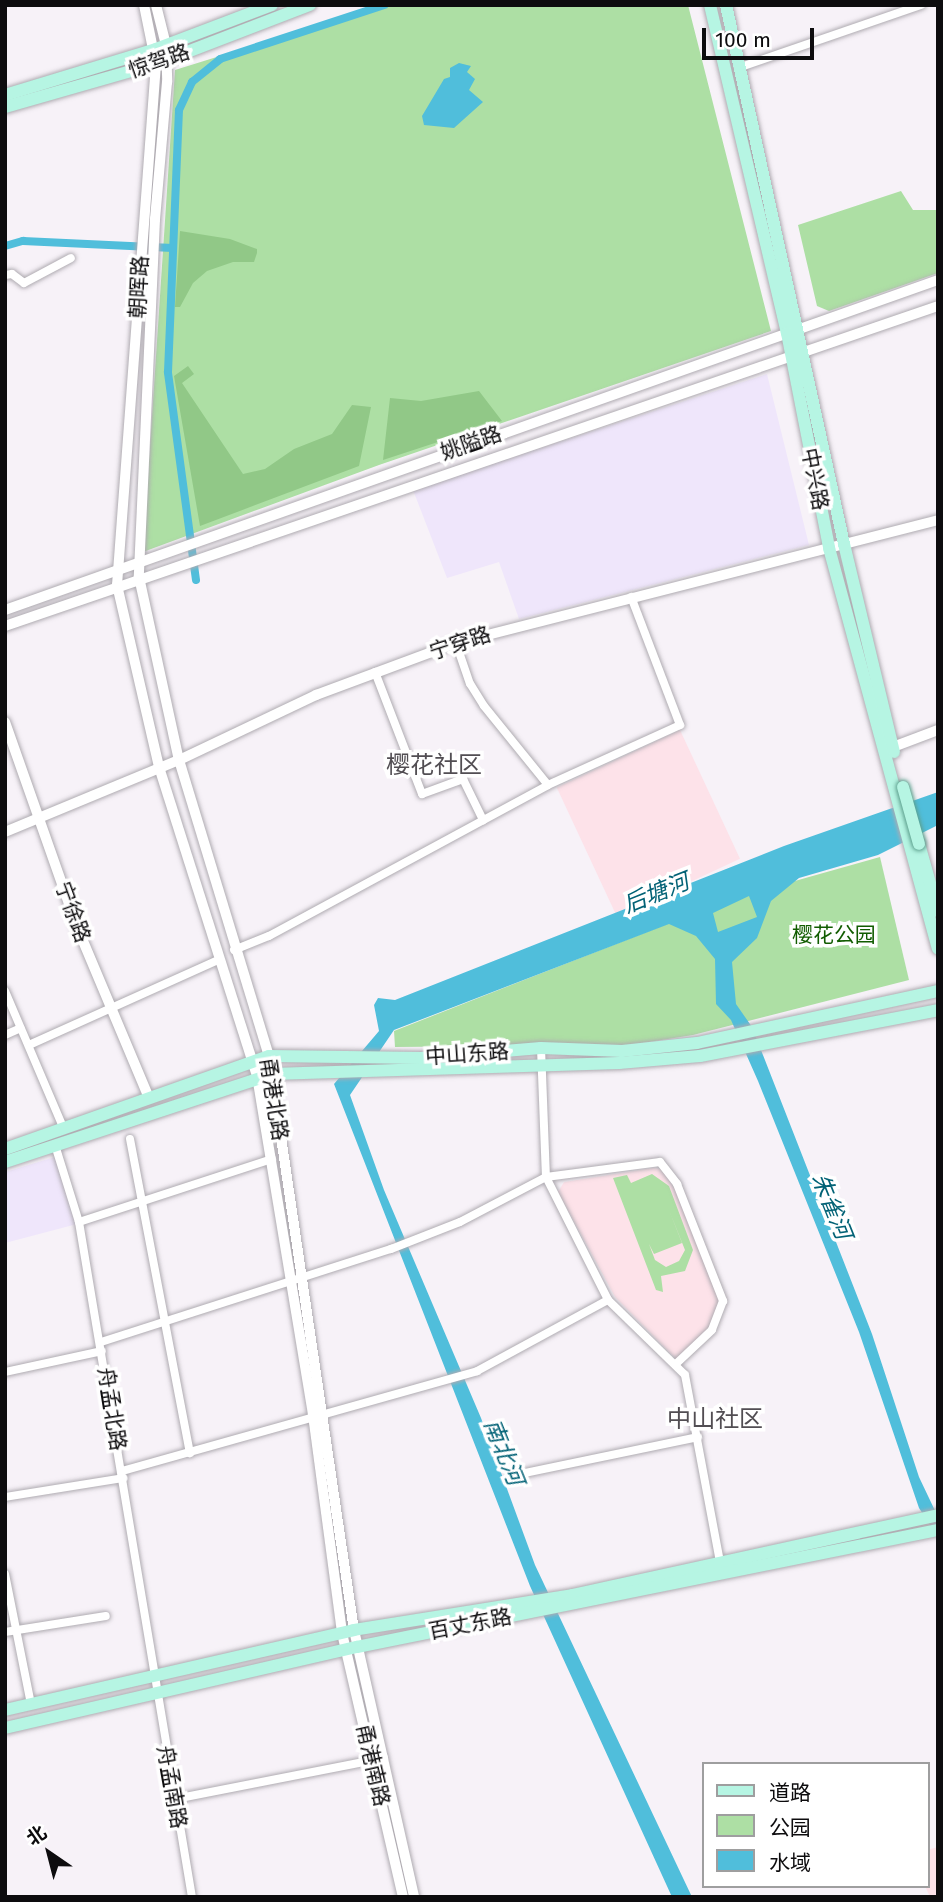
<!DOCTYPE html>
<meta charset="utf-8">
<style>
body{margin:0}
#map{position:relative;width:943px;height:1902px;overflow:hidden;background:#f7f2f8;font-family:"Fira Sans","Noto Sans SC",sans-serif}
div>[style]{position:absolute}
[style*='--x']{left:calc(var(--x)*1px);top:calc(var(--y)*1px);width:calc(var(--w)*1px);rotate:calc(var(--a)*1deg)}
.commercial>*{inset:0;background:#efe6fb}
.education>*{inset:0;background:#fde2e9;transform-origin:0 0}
.green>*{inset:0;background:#addfa4}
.forest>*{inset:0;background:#91c887}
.water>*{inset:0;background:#50bedb}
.canal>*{height:8px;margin:-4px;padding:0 4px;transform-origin:4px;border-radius:4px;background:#50bedb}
.roads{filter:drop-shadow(0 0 2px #afabb1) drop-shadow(0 0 2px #afabb1)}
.minor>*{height:8px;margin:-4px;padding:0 4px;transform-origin:4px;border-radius:4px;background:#fff}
.tertiary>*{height:10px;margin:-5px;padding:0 5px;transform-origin:5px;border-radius:5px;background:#fff}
.secondary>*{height:10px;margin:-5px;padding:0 5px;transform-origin:5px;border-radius:5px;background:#fff}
.primary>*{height:12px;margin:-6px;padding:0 6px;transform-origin:6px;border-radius:6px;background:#b6f5e3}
.bridges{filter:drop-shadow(0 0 2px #5c9f8d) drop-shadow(0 0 2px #5c9f8d)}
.primary-bridge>*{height:12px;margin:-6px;padding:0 6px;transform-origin:6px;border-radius:6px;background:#b6f5e3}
span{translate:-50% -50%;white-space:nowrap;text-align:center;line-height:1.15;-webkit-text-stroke:7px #fff;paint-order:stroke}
.street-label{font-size:21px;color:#0d0c0e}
.park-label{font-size:21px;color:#115c00}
.water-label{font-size:23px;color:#026276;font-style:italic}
.quarter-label{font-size:24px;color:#524e53}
.frame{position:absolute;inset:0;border:7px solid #0d0c0e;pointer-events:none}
.legend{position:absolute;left:702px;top:1762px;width:228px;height:126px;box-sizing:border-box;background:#fff;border:2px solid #9e9e9f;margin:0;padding:9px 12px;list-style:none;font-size:21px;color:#0d0c0e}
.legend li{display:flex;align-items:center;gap:14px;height:35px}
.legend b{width:35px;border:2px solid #9e9e9f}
.north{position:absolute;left:14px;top:1818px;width:70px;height:70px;-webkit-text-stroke:5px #fff;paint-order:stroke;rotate:325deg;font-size:19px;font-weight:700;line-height:28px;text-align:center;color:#0d0c0e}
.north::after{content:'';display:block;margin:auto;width:24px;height:32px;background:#0d0c0e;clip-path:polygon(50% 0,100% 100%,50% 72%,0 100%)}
.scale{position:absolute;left:702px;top:28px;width:112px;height:32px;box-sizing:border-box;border:4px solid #0d0c0e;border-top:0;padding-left:9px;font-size:21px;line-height:24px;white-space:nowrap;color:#0d0c0e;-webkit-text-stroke:5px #fff;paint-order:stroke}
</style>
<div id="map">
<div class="commercial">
<div style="clip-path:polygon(767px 374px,809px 545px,519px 619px,499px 562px,447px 578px,413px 490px)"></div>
<div style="clip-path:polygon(55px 1157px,77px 1224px,5px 1243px,5px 1172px)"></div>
</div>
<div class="education">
<div style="left:680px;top:730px;width:142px;height:136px;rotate:65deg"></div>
<div style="clip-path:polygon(653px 1168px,662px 1169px,682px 1200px,721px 1300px,709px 1329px,676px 1359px,615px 1297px,558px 1192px,564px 1182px)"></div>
<div style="clip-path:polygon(938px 1847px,938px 1897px,930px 1897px,925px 1886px,927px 1850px)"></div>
</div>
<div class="green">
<div style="clip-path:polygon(384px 5px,688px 5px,771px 331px,379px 465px,143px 552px,175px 70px)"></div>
<div style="clip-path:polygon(901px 191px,913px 210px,938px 210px,938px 273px,829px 311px,817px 306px,798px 225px)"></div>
<div style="clip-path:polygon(880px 857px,909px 980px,693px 1035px,630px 1045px,395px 1047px,394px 1031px,731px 899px)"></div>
<div style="clip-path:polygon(evenodd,652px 1174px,669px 1186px,693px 1250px,685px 1271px,661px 1276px,663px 1292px,656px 1290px,613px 1178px,627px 1175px,631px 1183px,652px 1174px,669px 1210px,685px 1250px,679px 1261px,666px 1267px,655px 1260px,649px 1244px,654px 1254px,682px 1243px,669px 1210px)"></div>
</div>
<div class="forest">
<div style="clip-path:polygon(180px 231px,230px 239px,257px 249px,257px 253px,254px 262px,233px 262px,207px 271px,193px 283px,180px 307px,175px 307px)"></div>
<div style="clip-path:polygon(188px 366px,194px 374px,182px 383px,243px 474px,265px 469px,294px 449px,332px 434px,352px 405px,371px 407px,359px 466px,200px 526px,174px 376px)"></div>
<div style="clip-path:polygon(479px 391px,502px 421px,383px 460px,390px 398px,421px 401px)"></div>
</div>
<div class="water">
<div style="clip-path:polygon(459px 63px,471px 66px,467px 72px,475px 79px,469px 90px,483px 102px,454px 128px,424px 125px,422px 116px,444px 79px,450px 77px,450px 68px)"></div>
<div style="clip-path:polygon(evenodd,938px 792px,938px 825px,878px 855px,799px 878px,771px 901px,757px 938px,732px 962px,736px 1004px,752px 1027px,872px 1334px,919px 1477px,938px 1517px,938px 1537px,919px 1508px,859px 1332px,758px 1081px,731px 1020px,716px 1004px,715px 959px,696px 936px,669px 924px,394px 1030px,350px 1095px,384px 1190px,481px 1418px,535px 1565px,692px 1897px,672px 1897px,530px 1586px,334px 1084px,379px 1031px,374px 1005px,378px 998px,395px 1000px,784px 846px,938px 792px,749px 896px,757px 917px,718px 932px,713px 913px,749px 896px)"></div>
</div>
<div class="canal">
<div style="--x:5;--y:246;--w:19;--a:-16"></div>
<div style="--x:23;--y:241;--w:150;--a:2.7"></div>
<div style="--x:196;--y:580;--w:210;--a:-97.7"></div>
<div style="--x:168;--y:372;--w:262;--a:-87.6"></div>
<div style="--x:179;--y:110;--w:31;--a:-65"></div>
<div style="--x:192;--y:82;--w:36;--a:-39"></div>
<div style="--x:220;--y:59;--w:173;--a:-18.2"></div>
</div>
<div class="roads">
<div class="minor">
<div style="--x:738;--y:68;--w:194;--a:-19"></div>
<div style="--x:5;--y:275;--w:7;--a:-8"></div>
<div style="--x:12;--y:274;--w:15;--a:37"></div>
<div style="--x:24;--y:283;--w:53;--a:-28"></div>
<div style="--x:375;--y:672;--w:131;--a:68.9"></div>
<div style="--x:422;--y:794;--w:44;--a:-20.1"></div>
<div style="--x:463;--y:779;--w:46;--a:64"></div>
<div style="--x:548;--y:785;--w:145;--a:-24.4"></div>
<div style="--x:680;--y:725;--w:137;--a:-110.9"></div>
<div style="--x:234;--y:950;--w:38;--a:-22"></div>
<div style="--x:269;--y:936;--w:317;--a:-28.4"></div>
<div style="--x:548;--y:785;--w:102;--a:-129"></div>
<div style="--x:484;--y:706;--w:26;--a:-122"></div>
<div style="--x:470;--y:684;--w:43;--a:-108.9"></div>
<div style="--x:5;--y:991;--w:150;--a:66.9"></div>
<div style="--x:5;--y:1035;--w:17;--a:-24"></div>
<div style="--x:29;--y:1045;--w:207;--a:-24.2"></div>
<div style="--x:541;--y:1048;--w:129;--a:87.8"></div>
<div style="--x:546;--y:1177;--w:138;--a:63.2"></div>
<div style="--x:608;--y:1300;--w:107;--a:44.2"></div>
<div style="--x:685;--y:1375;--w:190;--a:79.4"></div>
<div style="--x:130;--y:1139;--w:320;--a:79.2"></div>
<div style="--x:55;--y:1145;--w:81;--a:72.7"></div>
<div style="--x:79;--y:1222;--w:684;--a:80.5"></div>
<div style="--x:79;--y:1222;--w:203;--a:-18.1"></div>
<div style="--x:101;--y:1342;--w:305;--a:-17.8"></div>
<div style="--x:391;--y:1249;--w:74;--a:-21.4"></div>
<div style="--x:460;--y:1222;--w:97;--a:-27.6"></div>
<div style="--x:546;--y:1177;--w:115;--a:-7.5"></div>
<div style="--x:660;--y:1162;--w:28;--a:52"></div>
<div style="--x:677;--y:1184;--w:126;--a:68.5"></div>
<div style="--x:723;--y:1301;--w:31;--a:111"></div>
<div style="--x:712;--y:1330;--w:48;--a:136.7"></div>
<div style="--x:5;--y:1372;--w:99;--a:-12.2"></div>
<div style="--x:122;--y:1471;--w:369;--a:-15.7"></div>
<div style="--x:477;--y:1371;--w:149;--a:-28.5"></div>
<div style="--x:510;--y:1476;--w:192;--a:-11.7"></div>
<div style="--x:5;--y:1497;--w:120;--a:-9.1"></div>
<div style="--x:5;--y:1574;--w:133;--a:78.7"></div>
<div style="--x:5;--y:1632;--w:102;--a:-9"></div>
<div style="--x:175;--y:1799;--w:213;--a:-11.1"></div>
</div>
<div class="tertiary">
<div style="--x:5;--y:722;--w:219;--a:70.6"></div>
<div style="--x:78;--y:929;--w:183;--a:67.2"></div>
<div style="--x:893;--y:747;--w:48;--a:-20.7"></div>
<div style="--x:5;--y:832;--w:188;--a:-22.5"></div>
<div style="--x:179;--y:760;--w:152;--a:-25.4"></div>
<div style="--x:316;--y:695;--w:149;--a:-20.4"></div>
<div style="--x:456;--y:643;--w:497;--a:-14.3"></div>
</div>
<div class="secondary">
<div style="--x:144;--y:5;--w:60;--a:78.5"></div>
<div style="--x:156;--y:64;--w:522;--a:94.28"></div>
<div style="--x:117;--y:585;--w:187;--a:77"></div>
<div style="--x:159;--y:767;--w:324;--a:72.4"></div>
<div style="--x:257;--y:1076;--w:344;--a:80.6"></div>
<div style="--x:313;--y:1415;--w:220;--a:82.4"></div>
<div style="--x:342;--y:1633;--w:271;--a:77"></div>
<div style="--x:156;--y:5;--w:41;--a:76"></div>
<div style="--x:166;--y:45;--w:37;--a:88"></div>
<div style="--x:167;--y:82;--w:138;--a:95"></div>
<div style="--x:155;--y:219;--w:358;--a:92.6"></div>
<div style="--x:139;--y:577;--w:187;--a:77.7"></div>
<div style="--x:179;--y:760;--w:309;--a:73.1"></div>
<div style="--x:269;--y:1056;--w:580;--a:81.58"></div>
<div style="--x:354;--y:1630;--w:274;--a:77.3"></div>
<div style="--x:5;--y:610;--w:990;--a:-19.48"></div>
<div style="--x:5;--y:626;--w:986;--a:-18.93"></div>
</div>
<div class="primary">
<div style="--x:710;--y:5;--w:337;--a:76.8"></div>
<div style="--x:787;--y:333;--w:219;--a:78.9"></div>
<div style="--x:829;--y:548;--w:415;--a:74.8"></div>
<div style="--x:726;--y:5;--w:552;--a:77.65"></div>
<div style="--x:844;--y:544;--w:214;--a:76.5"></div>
<div style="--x:5;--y:95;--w:158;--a:-16.9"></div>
<div style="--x:156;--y:49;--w:124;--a:-20.8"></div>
<div style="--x:5;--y:107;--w:157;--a:-15.9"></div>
<div style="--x:156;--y:64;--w:165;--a:-21"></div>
<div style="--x:919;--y:844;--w:70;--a:74.2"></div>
<div style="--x:5;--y:1149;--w:280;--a:-19.4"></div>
<div style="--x:269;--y:1056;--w:152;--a:0.8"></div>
<div style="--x:421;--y:1058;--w:120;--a:-4.8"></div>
<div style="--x:541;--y:1048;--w:81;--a:2.1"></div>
<div style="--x:622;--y:1051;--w:75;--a:-6.1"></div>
<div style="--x:697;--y:1043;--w:247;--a:-12.2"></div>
<div style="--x:5;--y:1162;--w:281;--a:-18.2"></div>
<div style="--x:272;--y:1074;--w:347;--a:-1.8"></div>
<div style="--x:619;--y:1063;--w:81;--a:-4.9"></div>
<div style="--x:700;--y:1056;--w:242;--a:-10.9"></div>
<div style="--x:5;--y:1710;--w:358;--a:-12.9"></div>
<div style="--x:354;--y:1630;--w:221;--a:-9.1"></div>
<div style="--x:572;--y:1595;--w:375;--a:-12.3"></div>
<div style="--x:5;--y:1728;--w:361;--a:-13"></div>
<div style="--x:357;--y:1647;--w:593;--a:-11.39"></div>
</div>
</div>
<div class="bridges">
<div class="primary-bridge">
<div style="--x:903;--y:787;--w:59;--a:74.3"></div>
</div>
</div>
<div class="street-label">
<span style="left:159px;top:61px;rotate:-19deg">惊驾路</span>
<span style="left:139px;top:287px;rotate:-87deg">朝晖路</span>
<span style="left:471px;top:443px;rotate:-19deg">姚隘路</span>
<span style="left:815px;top:479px;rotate:79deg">中兴路</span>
<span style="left:460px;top:643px;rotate:-18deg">宁穿路</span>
<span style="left:73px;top:912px;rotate:70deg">宁徐路</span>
<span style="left:467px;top:1054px;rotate:-4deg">中山东路</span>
<span style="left:274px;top:1099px;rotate:81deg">甬港北路</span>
<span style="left:112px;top:1409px;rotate:81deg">舟孟北路</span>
<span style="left:470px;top:1624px;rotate:-11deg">百丈东路</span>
<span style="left:373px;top:1765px;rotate:77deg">甬港南路</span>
<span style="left:172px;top:1787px;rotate:80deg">舟孟南路</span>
</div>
<div class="park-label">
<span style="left:834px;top:935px">樱花公园</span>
</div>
<div class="water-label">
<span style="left:656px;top:893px;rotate:-22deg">后塘河</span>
<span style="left:832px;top:1206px;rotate:68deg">朱雀河</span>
<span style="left:504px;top:1452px;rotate:68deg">南北河</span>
</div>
<div class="quarter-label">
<span style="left:434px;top:766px">樱花社区</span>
<span style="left:715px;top:1420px">中山社区</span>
</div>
<div class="frame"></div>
<ul class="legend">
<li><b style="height:9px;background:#b6f5e3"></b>道路</li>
<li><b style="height:19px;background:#addfa4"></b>公园</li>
<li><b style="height:19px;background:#50bedb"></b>水域</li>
</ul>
<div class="north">北</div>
<div class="scale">100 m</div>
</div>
